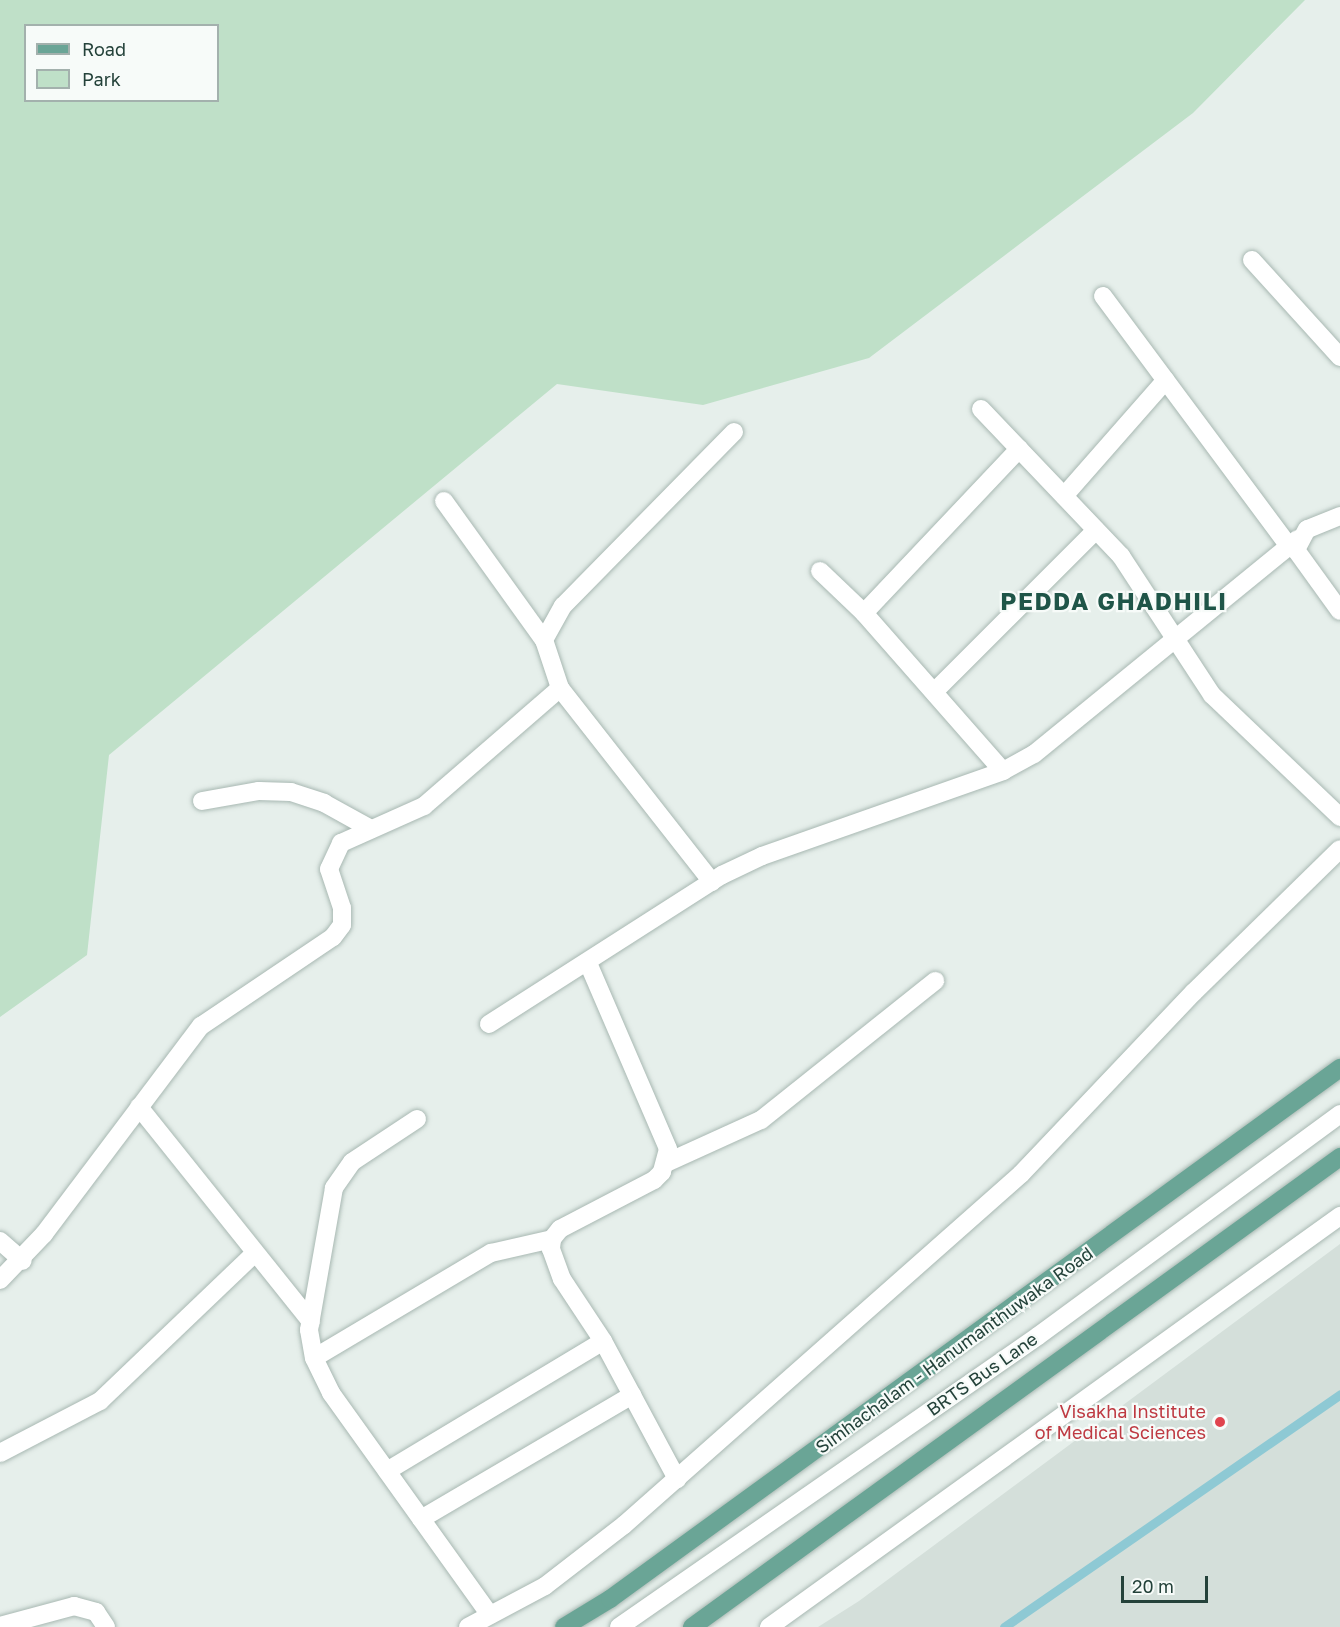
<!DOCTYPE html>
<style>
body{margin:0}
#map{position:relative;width:1340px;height:1627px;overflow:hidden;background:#e6efeb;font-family:"Golos Text",sans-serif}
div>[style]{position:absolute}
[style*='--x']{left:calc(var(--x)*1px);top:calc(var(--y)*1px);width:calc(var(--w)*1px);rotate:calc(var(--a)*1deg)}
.built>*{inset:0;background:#d4dfda}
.green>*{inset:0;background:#bfe0c8}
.stream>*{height:9px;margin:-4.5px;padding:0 4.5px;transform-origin:4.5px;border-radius:4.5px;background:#8ec9d4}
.roads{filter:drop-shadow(0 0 2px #a8b8b2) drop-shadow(0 0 2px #a8b8b2)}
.street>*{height:18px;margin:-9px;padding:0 9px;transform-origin:9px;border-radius:9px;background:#fff}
.secondary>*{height:18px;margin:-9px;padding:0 9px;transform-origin:9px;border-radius:9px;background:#fff}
.primary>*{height:18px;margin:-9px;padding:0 9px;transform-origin:9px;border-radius:9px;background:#6aa596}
.dots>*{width:16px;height:16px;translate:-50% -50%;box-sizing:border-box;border:3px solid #f7fbf9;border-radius:50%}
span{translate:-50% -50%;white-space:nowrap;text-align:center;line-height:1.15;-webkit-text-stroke:4.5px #f7fbf9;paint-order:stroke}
.street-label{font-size:18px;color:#24423a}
.health-label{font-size:18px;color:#be3a42}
.right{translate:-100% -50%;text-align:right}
.district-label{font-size:24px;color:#1f5548;font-weight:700;letter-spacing:1.5px}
.legend{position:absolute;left:24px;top:24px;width:195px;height:78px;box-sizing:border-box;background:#f7fbf9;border:2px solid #a3b1ad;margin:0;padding:8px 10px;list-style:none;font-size:18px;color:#24423a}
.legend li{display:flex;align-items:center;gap:12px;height:30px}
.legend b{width:30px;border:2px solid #a3b1ad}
.scale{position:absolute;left:1121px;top:1576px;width:87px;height:27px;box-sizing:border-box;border:3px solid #24423a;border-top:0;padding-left:8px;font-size:18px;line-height:21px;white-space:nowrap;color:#24423a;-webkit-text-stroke:4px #f7fbf9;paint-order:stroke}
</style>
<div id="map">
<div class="built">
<div style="clip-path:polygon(1340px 1244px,1340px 1627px,818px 1627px,859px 1601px)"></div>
</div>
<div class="green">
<div style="clip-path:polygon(evenodd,0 0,1305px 0,1193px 113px,869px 358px,703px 405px,557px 384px,109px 755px,87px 955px,0 1017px,0 0,26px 26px,218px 26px,218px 100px,26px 100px,26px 26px)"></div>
</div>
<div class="stream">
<div style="--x:1004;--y:1627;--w:409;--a:-34.7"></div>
</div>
<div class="roads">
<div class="street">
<div style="--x:1252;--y:260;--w:131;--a:47.8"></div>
<div style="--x:1103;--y:296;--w:312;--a:53.4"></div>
<div style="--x:981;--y:409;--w:203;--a:46.4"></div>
<div style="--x:1121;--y:556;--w:166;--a:56.8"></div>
<div style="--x:1212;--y:695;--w:177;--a:43.6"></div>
<div style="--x:1064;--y:496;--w:154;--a:-48.7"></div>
<div style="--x:444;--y:501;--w:171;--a:54.3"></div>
<div style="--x:1340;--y:516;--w:35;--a:158"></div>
<div style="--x:1307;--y:529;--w:24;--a:118"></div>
<div style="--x:1296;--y:550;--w:75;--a:54.2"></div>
<div style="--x:820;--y:571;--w:61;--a:43.7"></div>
<div style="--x:864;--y:613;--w:210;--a:48.7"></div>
<div style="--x:864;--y:613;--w:226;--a:-46.6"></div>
<div style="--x:934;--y:692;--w:229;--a:-45"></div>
<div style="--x:202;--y:801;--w:58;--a:-10"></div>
<div style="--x:259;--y:791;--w:32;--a:2"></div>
<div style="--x:291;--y:792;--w:35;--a:18"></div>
<div style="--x:324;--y:803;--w:54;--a:29"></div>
<div style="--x:712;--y:882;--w:246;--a:-128.1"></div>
<div style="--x:560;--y:688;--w:51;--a:-108.4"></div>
<div style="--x:544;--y:640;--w:39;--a:-61"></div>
<div style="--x:563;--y:606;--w:244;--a:-45.5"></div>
<div style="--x:588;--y:963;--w:202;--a:66.7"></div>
<div style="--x:668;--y:1149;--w:24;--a:105"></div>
<div style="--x:662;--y:1172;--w:11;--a:135"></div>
<div style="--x:654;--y:1180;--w:106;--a:152.5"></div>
<div style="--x:560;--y:1229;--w:13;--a:129"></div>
<div style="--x:552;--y:1239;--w:10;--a:96"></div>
<div style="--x:551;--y:1249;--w:32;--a:70"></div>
<div style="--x:562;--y:1279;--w:74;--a:56.5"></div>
<div style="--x:603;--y:1341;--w:157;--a:61.8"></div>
<div style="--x:489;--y:1024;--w:277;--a:-32.6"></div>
<div style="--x:722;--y:875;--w:44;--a:-25.4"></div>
<div style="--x:762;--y:856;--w:256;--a:-19.4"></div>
<div style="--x:1003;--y:771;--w:35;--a:-29"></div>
<div style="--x:1034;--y:754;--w:340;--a:-39.2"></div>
<div style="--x:139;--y:1107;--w:275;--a:51.3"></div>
<div style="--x:417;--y:1119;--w:78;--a:146.5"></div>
<div style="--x:352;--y:1162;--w:32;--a:125"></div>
<div style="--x:334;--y:1188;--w:144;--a:100"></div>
<div style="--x:309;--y:1330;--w:28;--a:80"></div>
<div style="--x:314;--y:1358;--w:39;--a:64"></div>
<div style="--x:331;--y:1393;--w:273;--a:54.4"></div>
<div style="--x:666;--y:1163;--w:104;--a:-24.4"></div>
<div style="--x:761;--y:1120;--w:223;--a:-38.6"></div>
<div style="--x:0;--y:1241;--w:30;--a:41"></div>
<div style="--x:0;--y:1280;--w:64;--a:-46.3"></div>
<div style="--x:44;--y:1234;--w:261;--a:-53"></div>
<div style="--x:201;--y:1026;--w:159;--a:-34"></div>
<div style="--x:333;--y:937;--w:15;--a:-53"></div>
<div style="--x:342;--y:925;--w:17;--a:-90"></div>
<div style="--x:342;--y:908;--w:41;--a:-108.4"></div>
<div style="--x:329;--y:869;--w:29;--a:-65"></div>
<div style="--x:341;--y:843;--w:91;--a:-24"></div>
<div style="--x:424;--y:806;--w:180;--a:-40.9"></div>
<div style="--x:314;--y:1358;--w:206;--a:-30.7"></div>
<div style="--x:491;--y:1253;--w:63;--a:-12.9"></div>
<div style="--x:0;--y:1453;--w:113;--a:-27.5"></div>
<div style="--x:100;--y:1401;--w:214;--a:-43.7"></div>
<div style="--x:387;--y:1471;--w:252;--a:-31"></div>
<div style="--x:421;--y:1519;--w:245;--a:-30.4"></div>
<div style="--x:0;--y:1626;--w:77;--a:-15.1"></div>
<div style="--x:74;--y:1606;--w:23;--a:15"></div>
<div style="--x:96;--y:1612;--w:18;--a:56"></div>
<div style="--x:468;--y:1627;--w:87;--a:-28"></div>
<div style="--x:545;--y:1586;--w:100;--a:-37.7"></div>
<div style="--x:624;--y:1525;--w:530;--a:-41.48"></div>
<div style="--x:1021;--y:1174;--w:251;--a:-46.5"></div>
<div style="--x:1194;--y:992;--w:204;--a:-44.4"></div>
</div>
<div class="secondary">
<div style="--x:619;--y:1627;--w:510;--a:-34.78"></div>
<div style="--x:1038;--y:1336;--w:375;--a:-36.3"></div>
<div style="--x:769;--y:1627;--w:704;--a:-35.75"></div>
</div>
<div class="primary">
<div style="--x:564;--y:1627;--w:54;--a:-31.3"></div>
<div style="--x:610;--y:1599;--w:903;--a:-36.03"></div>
<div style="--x:692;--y:1627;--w:801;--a:-35.95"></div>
</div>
</div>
<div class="dots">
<div style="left:1220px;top:1422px;background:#e0444e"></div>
</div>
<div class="street-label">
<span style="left:954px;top:1350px;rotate:-36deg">Simhachalam - Hanumanthuwaka Road</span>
<span style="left:982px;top:1374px;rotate:-35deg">BRTS Bus Lane</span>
</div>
<div class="health-label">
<span class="right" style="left:1206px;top:1422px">Visakha Institute<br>of Medical Sciences</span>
</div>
<div class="district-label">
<span style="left:1114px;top:601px">PEDDA GHADHILI</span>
</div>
<ul class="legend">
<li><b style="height:8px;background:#6aa596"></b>Road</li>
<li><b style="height:16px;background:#bfe0c8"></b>Park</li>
</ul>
<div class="scale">20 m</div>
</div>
